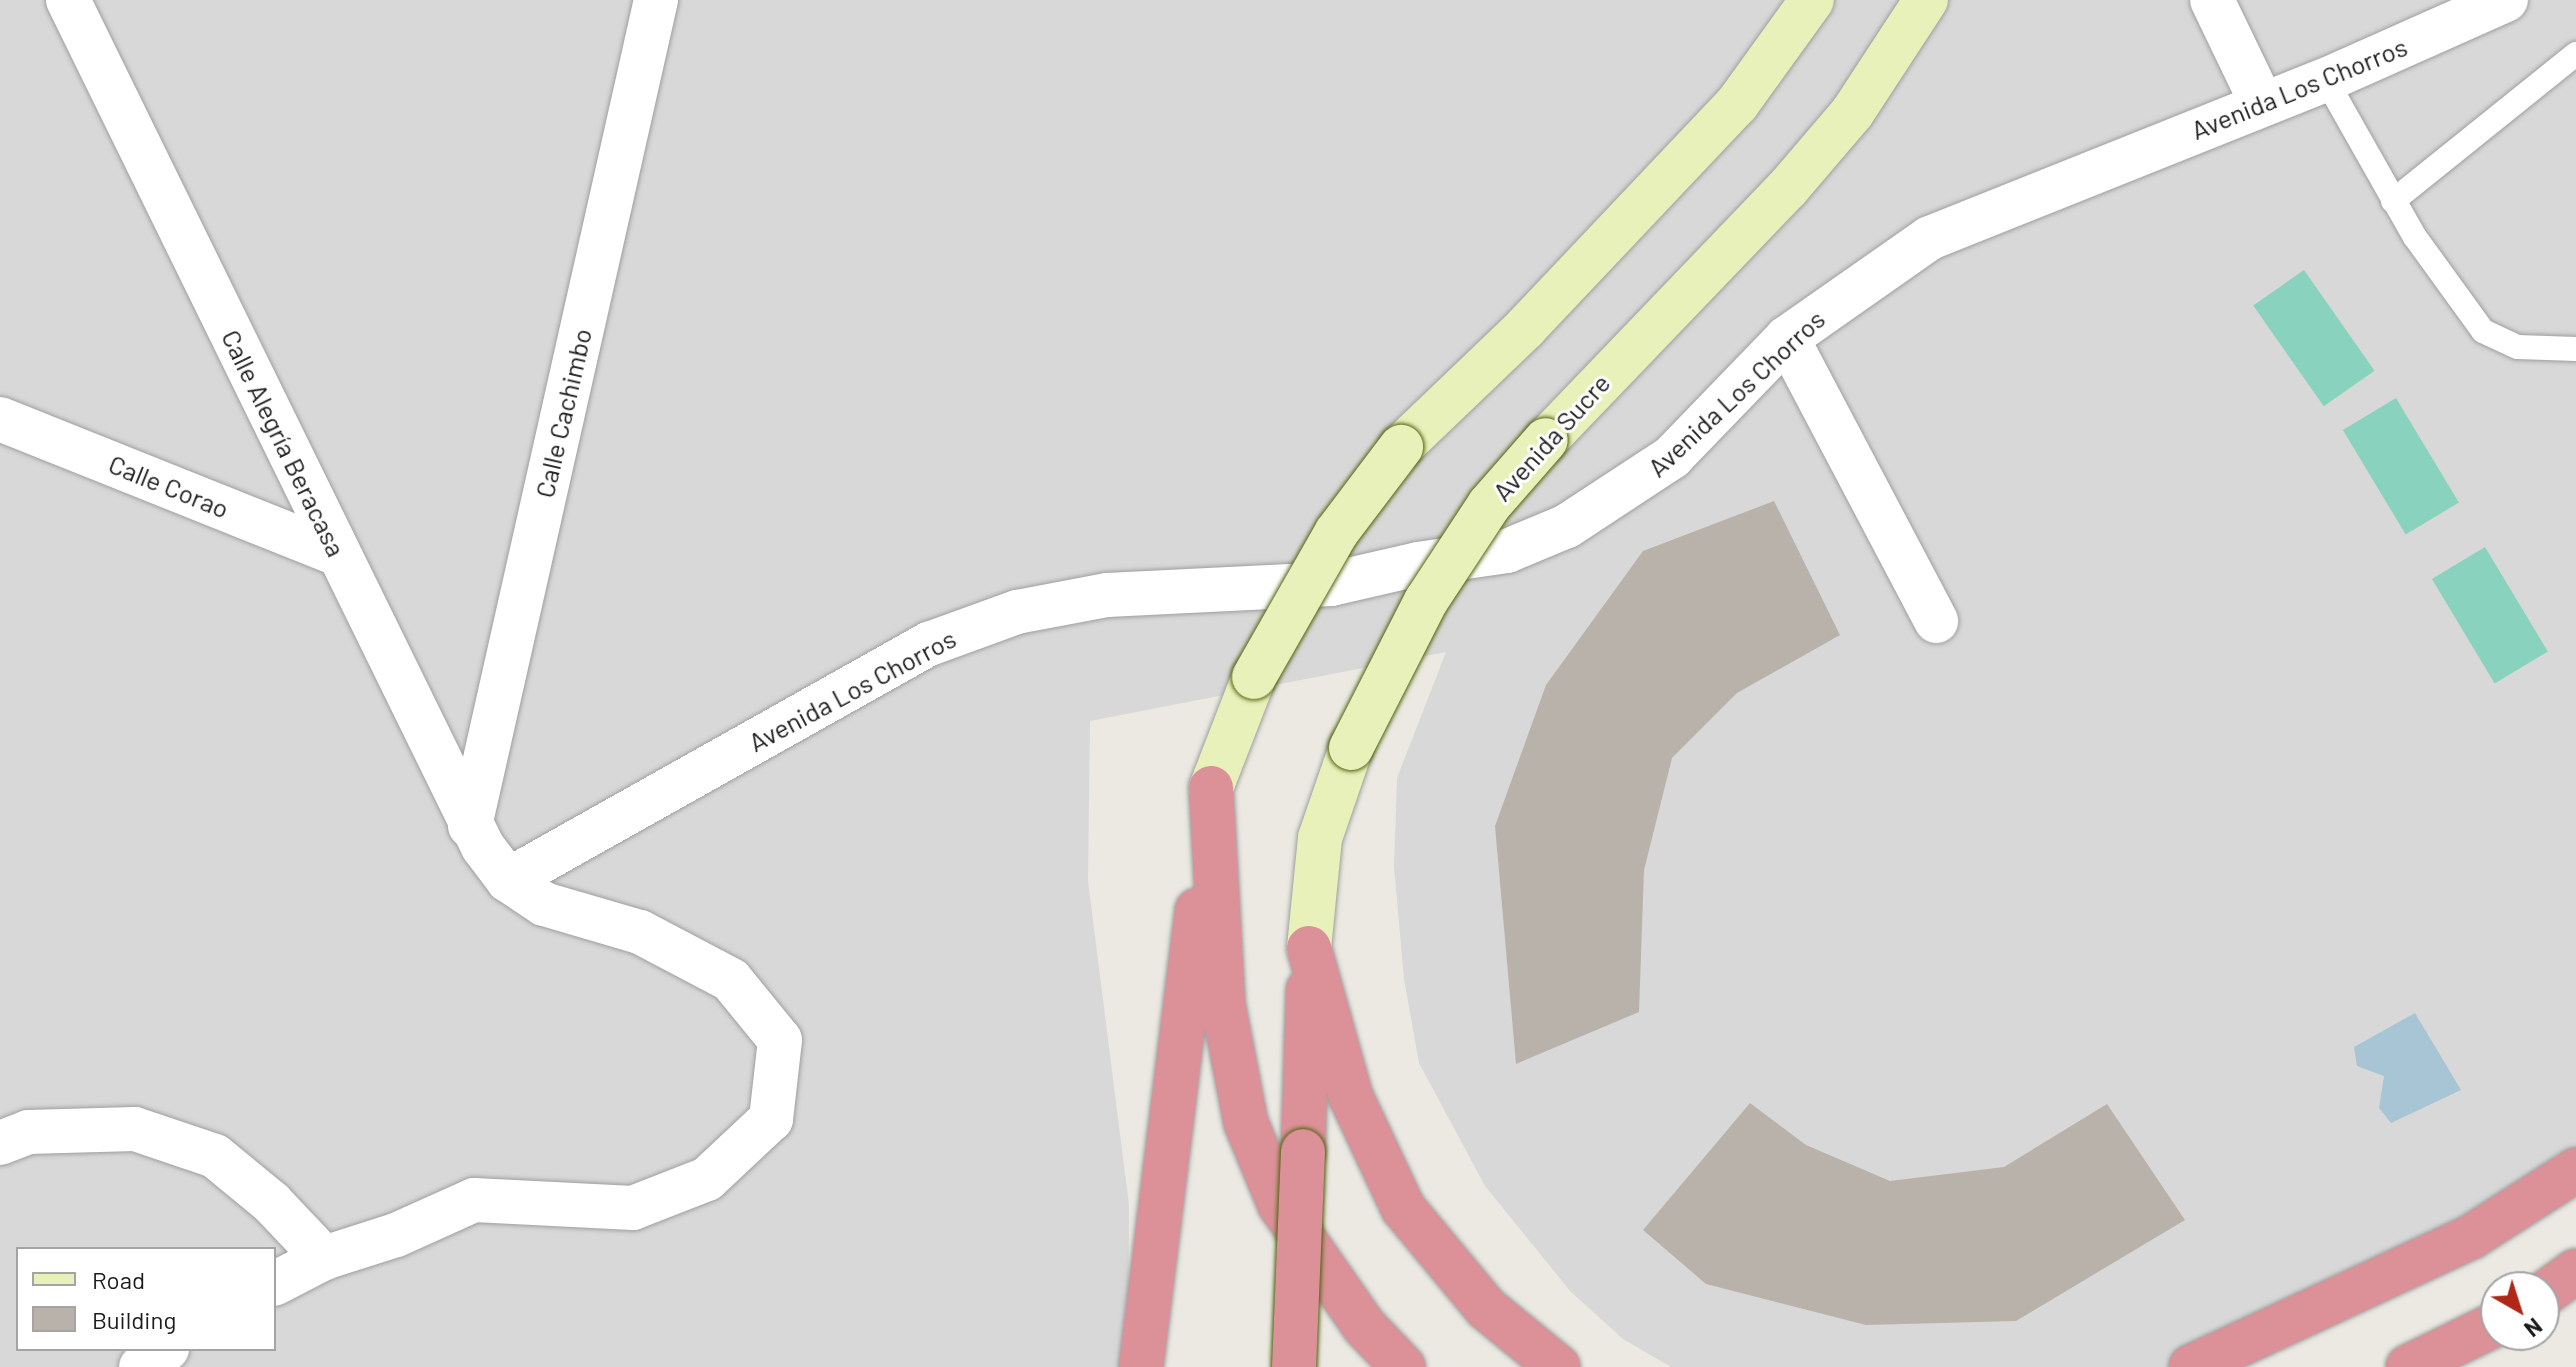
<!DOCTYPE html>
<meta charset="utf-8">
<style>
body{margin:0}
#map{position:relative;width:2576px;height:1367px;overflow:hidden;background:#ebe9e2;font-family:Barlow,sans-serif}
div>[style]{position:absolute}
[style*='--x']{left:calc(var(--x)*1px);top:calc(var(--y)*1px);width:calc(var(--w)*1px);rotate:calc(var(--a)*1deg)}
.residential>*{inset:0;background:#d9d8d8}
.pitch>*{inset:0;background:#88d2be;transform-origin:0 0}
.water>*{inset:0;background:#a7c5d4}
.building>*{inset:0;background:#b8b2ab}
.roads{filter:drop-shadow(0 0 2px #9f9f9f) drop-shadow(0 0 2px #9f9f9f)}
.lane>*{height:24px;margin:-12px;padding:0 12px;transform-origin:12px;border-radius:12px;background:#fff}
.street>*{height:44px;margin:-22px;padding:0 22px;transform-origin:22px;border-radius:22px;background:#fff}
.secondary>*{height:44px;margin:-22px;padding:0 22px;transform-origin:22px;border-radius:22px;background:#e8f1ba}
.highway>*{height:44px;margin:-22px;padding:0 22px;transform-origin:22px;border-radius:22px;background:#db9197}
.bridges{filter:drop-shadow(0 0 2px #516311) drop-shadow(0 0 2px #516311)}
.secondary-bridge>*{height:44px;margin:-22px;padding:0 22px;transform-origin:22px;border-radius:22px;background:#e8f1ba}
.highway-bridge>*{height:44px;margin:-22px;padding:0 22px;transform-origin:22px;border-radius:22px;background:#db9197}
span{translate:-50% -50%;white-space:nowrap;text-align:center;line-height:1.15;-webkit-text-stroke:6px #fff;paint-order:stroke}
.street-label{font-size:26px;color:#1b1b1b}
.legend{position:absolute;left:16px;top:1247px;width:260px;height:104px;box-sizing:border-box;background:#fff;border:2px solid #a4a4a4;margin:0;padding:10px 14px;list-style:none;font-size:24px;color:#1b1b1b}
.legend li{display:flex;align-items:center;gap:16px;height:40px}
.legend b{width:40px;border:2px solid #a4a4a4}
.north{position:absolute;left:2480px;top:1271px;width:80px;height:80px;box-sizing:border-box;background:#fff;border:2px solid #a4a4a4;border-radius:50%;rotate:141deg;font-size:22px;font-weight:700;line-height:32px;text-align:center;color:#1b1b1b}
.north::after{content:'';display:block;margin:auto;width:28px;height:36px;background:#af2717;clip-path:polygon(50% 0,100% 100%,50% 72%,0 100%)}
</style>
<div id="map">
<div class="residential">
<div style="clip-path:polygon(evenodd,0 0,2576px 0,2576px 1162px,2176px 1367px,1671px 1367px,1623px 1339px,1571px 1292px,1485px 1186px,1419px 1063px,1404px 979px,1394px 866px,1397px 778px,1446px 652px,1090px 721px,1088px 881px,1129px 1205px,1128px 1367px,0 1367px,0 0,18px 1249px,274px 1249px,274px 1349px,18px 1349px,18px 1249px)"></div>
</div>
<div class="pitch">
<div style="left:2304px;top:270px;width:123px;height:62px;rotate:55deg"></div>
<div style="left:2396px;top:398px;width:122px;height:62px;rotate:59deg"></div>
<div style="left:2485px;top:547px;width:122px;height:62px;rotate:59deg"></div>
</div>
<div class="water">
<div style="clip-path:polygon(2415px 1013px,2461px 1090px,2391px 1123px,2379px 1108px,2384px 1076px,2357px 1066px,2354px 1047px)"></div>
</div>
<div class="building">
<div style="clip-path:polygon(1774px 501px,1840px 635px,1737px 693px,1672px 758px,1644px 870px,1639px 1012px,1516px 1064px,1495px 826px,1546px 685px,1643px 551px)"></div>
<div style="clip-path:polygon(1750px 1103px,1806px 1145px,1890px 1181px,2004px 1167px,2107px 1104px,2185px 1220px,2016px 1321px,1866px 1325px,1706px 1284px,1643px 1230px)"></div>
</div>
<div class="roads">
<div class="lane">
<div style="--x:2326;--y:80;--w:180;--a:60.5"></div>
<div style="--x:2415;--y:237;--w:116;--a:54.1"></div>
<div style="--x:2483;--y:331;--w:38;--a:25"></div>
<div style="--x:2518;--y:347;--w:58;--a:2"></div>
<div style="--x:2393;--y:201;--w:235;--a:-38.8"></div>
</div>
<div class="street">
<div style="--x:68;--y:0;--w:943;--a:63.9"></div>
<div style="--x:483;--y:847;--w:41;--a:52.9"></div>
<div style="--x:508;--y:880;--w:43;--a:33.7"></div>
<div style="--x:544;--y:904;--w:100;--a:16.3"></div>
<div style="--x:640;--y:932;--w:103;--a:27.8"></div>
<div style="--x:731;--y:980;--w:77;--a:50.8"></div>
<div style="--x:780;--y:1040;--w:80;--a:96.5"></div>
<div style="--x:771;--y:1119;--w:88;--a:136.8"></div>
<div style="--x:707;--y:1179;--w:79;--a:158.6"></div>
<div style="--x:633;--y:1208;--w:159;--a:-177.1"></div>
<div style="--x:474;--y:1200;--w:85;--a:155.8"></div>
<div style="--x:396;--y:1235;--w:76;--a:162.3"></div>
<div style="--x:324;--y:1258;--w:56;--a:152.5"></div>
<div style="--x:2212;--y:0;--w:113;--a:64.3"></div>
<div style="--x:1787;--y:338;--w:320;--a:62.2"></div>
<div style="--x:0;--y:419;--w:364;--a:21.8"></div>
<div style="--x:470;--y:826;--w:847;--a:-77.31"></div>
<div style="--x:508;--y:880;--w:483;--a:-29.3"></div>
<div style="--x:929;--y:644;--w:94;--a:-20"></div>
<div style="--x:1017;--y:612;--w:92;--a:-10.7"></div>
<div style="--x:1107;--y:595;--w:224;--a:-2.8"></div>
<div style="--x:1331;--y:584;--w:89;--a:-12.9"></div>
<div style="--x:1418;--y:564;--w:90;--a:-8.3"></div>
<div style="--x:1507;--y:551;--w:65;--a:-22.6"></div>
<div style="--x:1567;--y:526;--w:126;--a:-33.3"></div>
<div style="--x:1672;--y:457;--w:165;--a:-46"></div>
<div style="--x:1787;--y:338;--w:174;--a:-35"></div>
<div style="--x:1930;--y:238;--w:426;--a:-21.8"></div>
<div style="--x:2326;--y:80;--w:197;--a:-24"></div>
<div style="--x:0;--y:1143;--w:30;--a:-21"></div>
<div style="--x:28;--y:1132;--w:107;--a:-1.6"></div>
<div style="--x:135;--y:1129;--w:84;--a:18.6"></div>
<div style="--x:215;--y:1156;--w:74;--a:39.5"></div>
<div style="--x:272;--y:1203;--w:76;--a:46.6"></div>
<div style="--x:141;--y:1367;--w:32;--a:-35"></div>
</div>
<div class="secondary">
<div style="--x:1546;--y:440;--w:348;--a:-46.2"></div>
<div style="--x:1787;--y:189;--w:100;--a:-49.5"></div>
<div style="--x:1852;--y:113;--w:135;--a:-56.8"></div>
<div style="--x:1401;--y:447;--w:173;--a:-43.8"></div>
<div style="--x:1526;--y:327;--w:307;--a:-46.6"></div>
<div style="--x:1737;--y:104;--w:128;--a:-54.2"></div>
<div style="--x:1211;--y:788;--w:119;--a:-68.8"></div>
<div style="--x:1309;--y:948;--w:111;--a:-84.3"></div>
<div style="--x:1320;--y:838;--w:95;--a:-71"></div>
</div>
<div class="highway">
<div style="--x:1211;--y:788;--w:216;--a:86.8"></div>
<div style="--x:1223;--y:1004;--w:121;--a:79.1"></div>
<div style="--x:1246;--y:1123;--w:89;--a:67.5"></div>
<div style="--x:1280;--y:1205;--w:147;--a:55.2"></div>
<div style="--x:1364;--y:1326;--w:57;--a:46.4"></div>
<div style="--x:1309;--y:948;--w:155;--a:74.3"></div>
<div style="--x:1351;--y:1097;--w:123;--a:64.9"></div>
<div style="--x:1403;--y:1208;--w:130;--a:50.3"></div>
<div style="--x:1486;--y:1308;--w:93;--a:39.3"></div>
<div style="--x:1303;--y:1151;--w:161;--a:-88.2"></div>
<div style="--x:2544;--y:1294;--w:39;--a:-36"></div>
<div style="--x:1141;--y:1367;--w:460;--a:-83"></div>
<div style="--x:2191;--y:1367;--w:309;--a:-24.9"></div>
<div style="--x:2471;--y:1237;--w:125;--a:-32.5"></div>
<div style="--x:2408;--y:1367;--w:98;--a:-26"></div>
</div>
</div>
<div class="bridges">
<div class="secondary-bridge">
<div style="--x:1254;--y:677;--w:166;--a:-60.3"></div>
<div style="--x:1336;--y:533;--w:108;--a:-52.9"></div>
<div style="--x:1351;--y:748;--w:165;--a:-63"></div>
<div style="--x:1426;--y:601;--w:115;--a:-56.7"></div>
<div style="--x:1489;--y:505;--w:86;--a:-48.8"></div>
</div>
<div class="highway-bridge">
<div style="--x:1294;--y:1367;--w:216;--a:-87.6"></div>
</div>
</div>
<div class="street-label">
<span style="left:2299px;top:88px;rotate:-22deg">Avenida Los Chorros</span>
<span style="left:1736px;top:393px;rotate:-43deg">Avenida Los Chorros</span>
<span style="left:563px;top:413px;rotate:-77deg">Calle Cachimbo</span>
<span style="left:1551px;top:437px;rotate:-48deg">Avenida Sucre</span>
<span style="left:284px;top:443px;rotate:64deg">Calle Alegría Beracasa</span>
<span style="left:169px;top:486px;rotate:22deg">Calle Corao</span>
<span style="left:852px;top:690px;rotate:-28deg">Avenida Los Chorros</span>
</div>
<ul class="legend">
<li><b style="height:10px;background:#e8f1ba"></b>Road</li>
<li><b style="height:22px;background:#b8b2ab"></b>Building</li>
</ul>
<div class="north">N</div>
</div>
